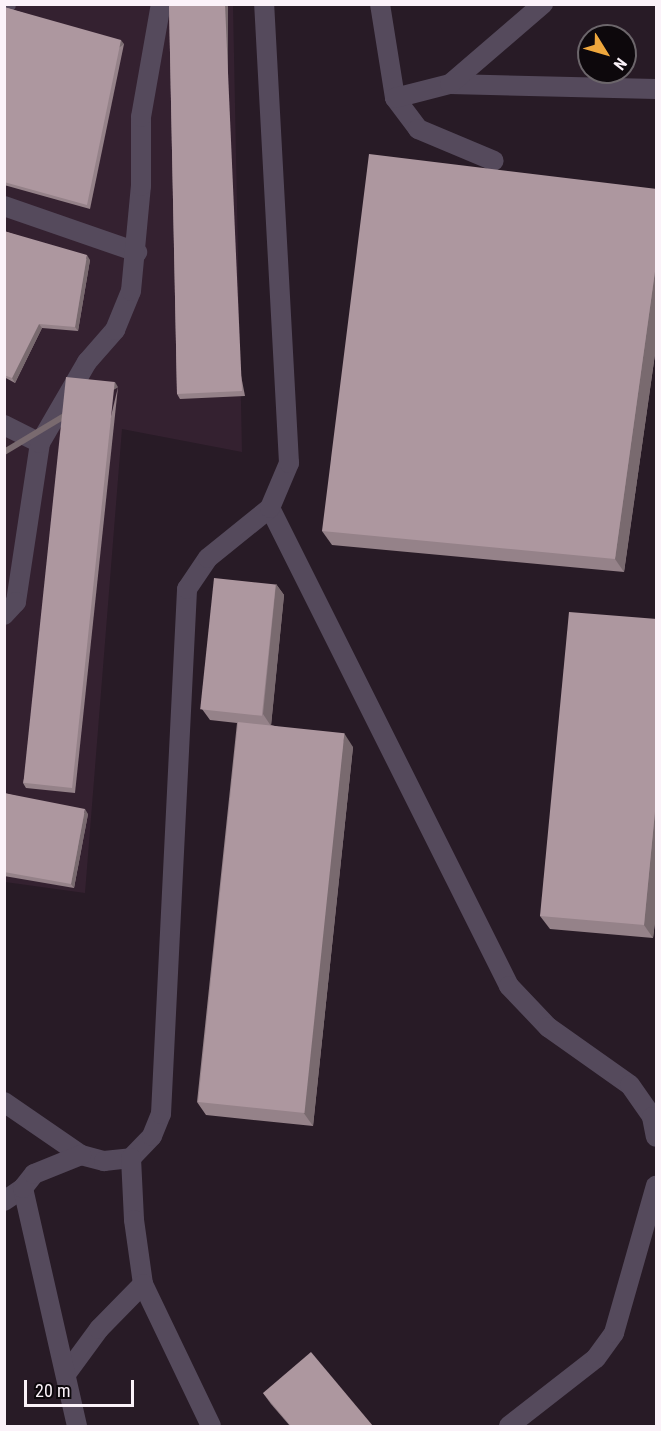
<!DOCTYPE html>
<style>
body{margin:0}
#map{position:relative;width:661px;height:1431px;overflow:hidden;background:#281b26;font-family:"Roboto Condensed",sans-serif}
div>[style]{position:absolute}
[style*='--x']{left:calc(var(--x)*1px);top:calc(var(--y)*1px);width:calc(var(--w)*1px);rotate:calc(var(--a)*1deg)}
.built>*{inset:0;background:#342130}
.service>*{height:20px;margin:-10px;padding:0 10px;transform-origin:10px;border-radius:10px;background:#554a5c}
.wall>*{inset:0;background:#958289}
.shaded-wall>*{inset:0;background:#796a6f;transform-origin:0 0}
.building>*{inset:0;background:#ad979f;transform-origin:0 0}
span{translate:-50% -50%;white-space:nowrap;text-align:center;line-height:1.15;-webkit-text-stroke:6px #0d080c;paint-order:stroke}
.frame{position:absolute;inset:0;border:6px solid #fbf2f9;pointer-events:none}
.north{position:absolute;left:577px;top:24px;width:60px;height:60px;box-sizing:border-box;background:#0d080c;border:2px solid #6c666b;border-radius:50%;rotate:127deg;font-size:16px;font-weight:700;line-height:24px;text-align:center;color:#fbf2f9}
.north::after{content:'';display:block;margin:auto;width:21px;height:27px;background:#efa73d;clip-path:polygon(50% 0,100% 100%,50% 72%,0 100%)}
.scale{position:absolute;left:24px;top:1380px;width:110px;height:27px;box-sizing:border-box;border:3px solid #fbf2f9;border-top:0;padding-left:8px;font-size:18px;line-height:21px;white-space:nowrap;color:#fbf2f9;-webkit-text-stroke:4px #0d080c;paint-order:stroke}
</style>
<div id="map">
<div class="built">
<div style="clip-path:polygon(5px 5px,233px 5px,242px 452px,122px 429px,85px 893px,5px 882px)"></div>
</div>
<div class="service">
<div style="--x:380;--y:4;--w:95;--a:80.9"></div>
<div style="--x:395;--y:98;--w:39;--a:53"></div>
<div style="--x:418;--y:129;--w:82;--a:22.8"></div>
<div style="--x:4;--y:6;--w:3;--a:-45"></div>
<div style="--x:450;--y:84;--w:206;--a:1.4"></div>
<div style="--x:395;--y:98;--w:57;--a:-14.3"></div>
<div style="--x:450;--y:84;--w:123;--a:-40.7"></div>
<div style="--x:4;--y:206;--w:141;--a:19.1"></div>
<div style="--x:4;--y:425;--w:40;--a:26.6"></div>
<div style="--x:40;--y:443;--w:161;--a:98.6"></div>
<div style="--x:16;--y:602;--w:18;--a:133"></div>
<div style="--x:40;--y:443;--w:94;--a:-59.9"></div>
<div style="--x:87;--y:362;--w:43;--a:-48.8"></div>
<div style="--x:115;--y:330;--w:42;--a:-67.7"></div>
<div style="--x:131;--y:291;--w:105;--a:-84.6"></div>
<div style="--x:141;--y:186;--w:69;--a:-90"></div>
<div style="--x:141;--y:117;--w:115;--a:-80"></div>
<div style="--x:270;--y:508;--w:534;--a:63.43"></div>
<div style="--x:509;--y:986;--w:57;--a:46.4"></div>
<div style="--x:548;--y:1027;--w:100;--a:35.3"></div>
<div style="--x:630;--y:1085;--w:39;--a:55"></div>
<div style="--x:652;--y:1117;--w:20;--a:79"></div>
<div style="--x:4;--y:1102;--w:93;--a:34.5"></div>
<div style="--x:81;--y:1155;--w:24;--a:15"></div>
<div style="--x:104;--y:1161;--w:27;--a:-6"></div>
<div style="--x:131;--y:1158;--w:30;--a:-46"></div>
<div style="--x:152;--y:1136;--w:24;--a:-68"></div>
<div style="--x:161;--y:1114;--w:526;--a:-87.16"></div>
<div style="--x:187;--y:589;--w:37;--a:-56"></div>
<div style="--x:208;--y:558;--w:80;--a:-38.9"></div>
<div style="--x:270;--y:508;--w:49;--a:-67.1"></div>
<div style="--x:289;--y:463;--w:460;--a:-93.1"></div>
<div style="--x:131;--y:1158;--w:62;--a:87.2"></div>
<div style="--x:134;--y:1220;--w:65;--a:82"></div>
<div style="--x:143;--y:1284;--w:157;--a:64.4"></div>
<div style="--x:4;--y:1201;--w:23;--a:-34"></div>
<div style="--x:66;--y:1374;--w:56;--a:-53.7"></div>
<div style="--x:99;--y:1329;--w:63;--a:-45.6"></div>
<div style="--x:77;--y:1426;--w:244;--a:-102.8"></div>
<div style="--x:23;--y:1188;--w:18;--a:-52"></div>
<div style="--x:34;--y:1174;--w:51;--a:-22"></div>
<div style="--x:509;--y:1426;--w:110;--a:-38"></div>
<div style="--x:596;--y:1358;--w:31;--a:-54"></div>
<div style="--x:614;--y:1333;--w:153;--a:-74.1"></div>
</div>
<div class="wall">
<div style="clip-path:polygon(169px 4px,245px 396px,180px 399px,177px 394px)"></div>
<div style="clip-path:polygon(4px 7px,124px 44px,90px 209px,4px 185px)"></div>
<div style="clip-path:polygon(657px 189px,657px 340px,624px 572px,332px 545px,322px 531px)"></div>
<div style="clip-path:polygon(4px 231px,90px 260px,78px 331px,42px 328px,15px 383px,4px 377px)"></div>
<div style="clip-path:polygon(118px 387px,75px 793px,26px 788px,23px 783px)"></div>
<div style="clip-path:polygon(276px 584px,284px 595px,271px 725px,353px 747px,313px 1126px,206px 1115px,197px 1102px,237px 723px,210px 720px,202px 709px)"></div>
<div style="clip-path:polygon(657px 619px,657px 906px,653px 938px,550px 929px,540px 916px)"></div>
<div style="clip-path:polygon(4px 793px,88px 814px,74px 888px,4px 876px)"></div>
<div style="clip-path:polygon(263px 1393px,373px 1426px,290px 1426px,271px 1404px)"></div>
</div>
<div class="shaded-wall">
<div style="left:225px;top:4px;width:3px;height:387px"></div>
<div style="left:121px;top:40px;width:5px;height:168px;rotate:53deg"></div>
<div style="clip-path:polygon(87px 255px,90px 260px,78px 331px,75px 327px)"></div>
<div style="clip-path:polygon(657px 257px,657px 340px,624px 572px,615px 559px)"></div>
<div style="clip-path:polygon(39px 324px,42px 328px,15px 383px,12px 378px)"></div>
<div style="left:115px;top:382px;width:6px;height:408px;rotate:59deg"></div>
<div style="clip-path:polygon(276px 584px,284px 595px,271px 726px,263px 714px)"></div>
<div style="clip-path:polygon(344px 733px,353px 747px,313px 1126px,303px 1112px)"></div>
<div style="clip-path:polygon(657px 791px,657px 906px,653px 938px,644px 925px)"></div>
<div style="clip-path:polygon(85px 809px,88px 814px,74px 888px,71px 884px)"></div>
</div>
<div class="building">
<div style="clip-path:polygon(169px 4px,225px 4px,242px 391px,177px 394px)"></div>
<div style="clip-path:polygon(4px 7px,121px 40px,87px 205px,4px 182px)"></div>
<div style="clip-path:polygon(369px 154px,657px 189px,657px 257px,615px 559px,322px 531px)"></div>
<div style="clip-path:polygon(4px 231px,87px 255px,75px 327px,39px 324px,12px 378px,4px 375px)"></div>
<div style="left:66px;top:377px;width:49px;height:408px;rotate:6deg"></div>
<div style="left:214px;top:578px;width:62px;height:132px;rotate:6deg"></div>
<div style="clip-path:polygon(569px 612px,657px 619px,657px 791px,644px 925px,540px 916px)"></div>
<div style="left:238px;top:722px;width:107px;height:382px;rotate:6deg"></div>
<div style="clip-path:polygon(4px 793px,85px 809px,71px 884px,4px 872px)"></div>
<div style="clip-path:polygon(311px 1352px,373px 1426px,291px 1426px,263px 1393px)"></div>
</div>
<div class="frame"></div>
<div class="north">N</div>
<div class="scale">20 m</div>
</div>
